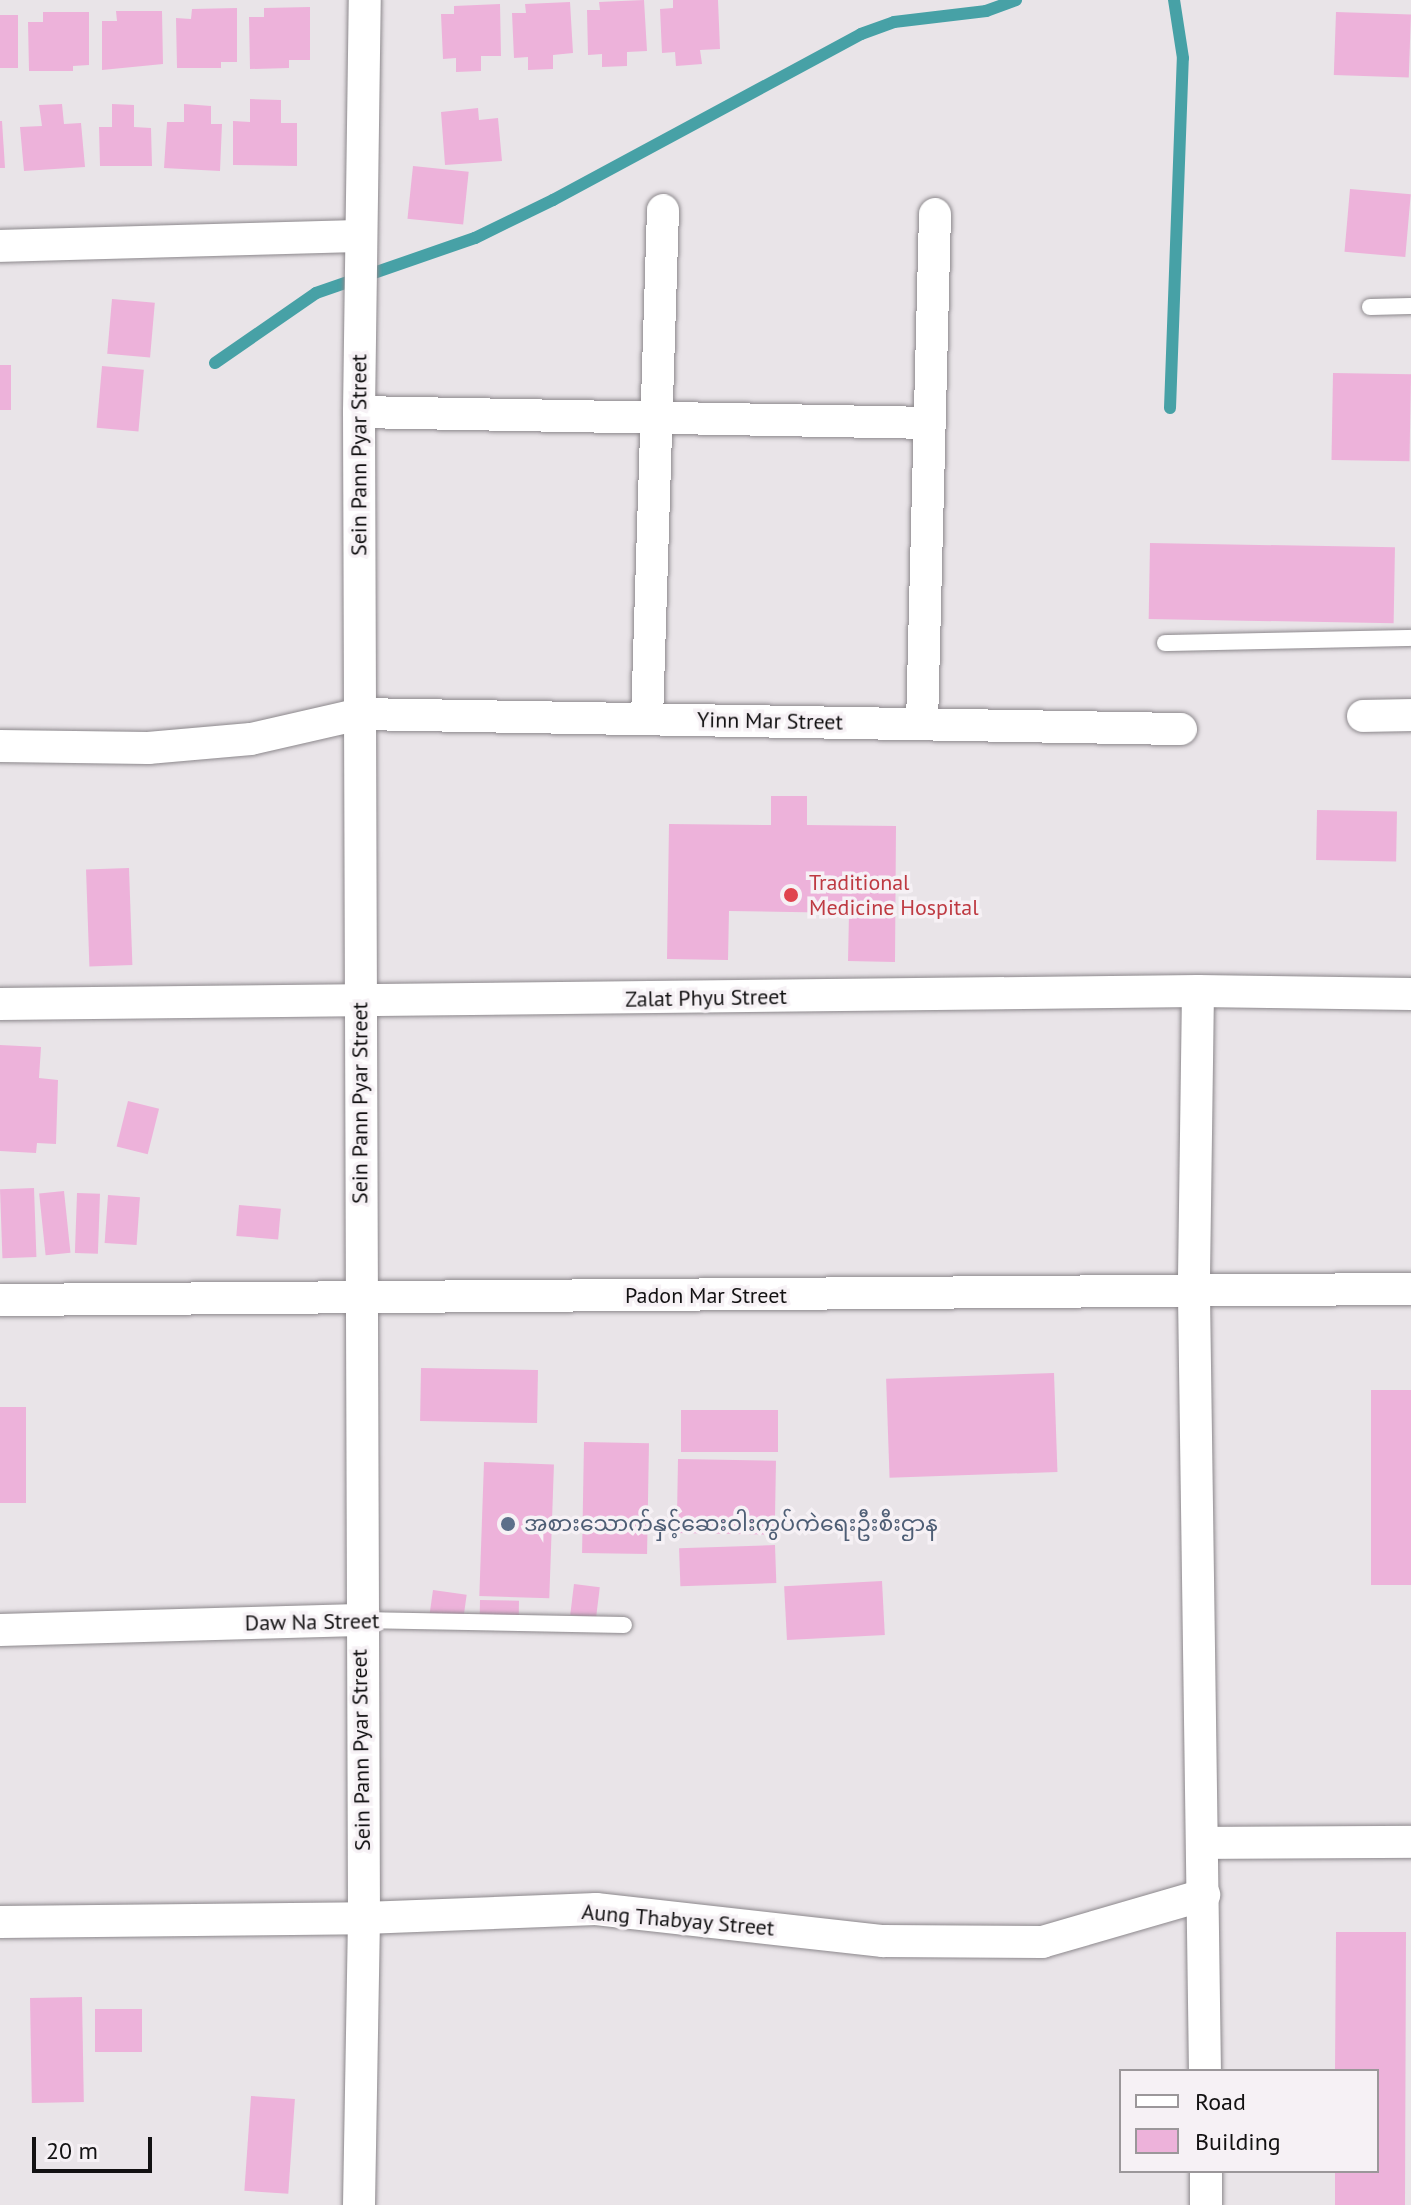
<!DOCTYPE html>
<meta charset="utf-8">
<style>
body{margin:0}
#map{position:relative;width:1411px;height:2205px;overflow:hidden;background:#e9e4e8;font-family:"PT Sans","Noto Sans Myanmar",sans-serif}
div>[style]{position:absolute}
[style*='--x']{left:calc(var(--x)*1px);top:calc(var(--y)*1px);width:calc(var(--w)*1px);rotate:calc(var(--a)*1deg)}
.stream>*{height:12px;margin:-6px;padding:0 6px;transform-origin:6px;border-radius:6px;background:#47a1a6}
.building>*{inset:0;background:#edb2da;transform-origin:0 0}
.roads{filter:drop-shadow(0 0 2px #8c888c) drop-shadow(0 0 2px #8c888c)}
.service>*{height:16px;margin:-8px;padding:0 8px;transform-origin:8px;border-radius:8px;background:#fff}
.minor>*{height:32px;margin:-16px;padding:0 16px;transform-origin:16px;border-radius:16px;background:#fff}
.dots>*{width:22px;height:22px;translate:-50% -50%;box-sizing:border-box;border:4px solid #f6f1f5;border-radius:50%}
span{translate:-50% -50%;white-space:nowrap;text-align:center;line-height:1.15;-webkit-text-stroke:7px #f6f1f5;paint-order:stroke}
.street-label{font-size:22px;color:#121112}
.health-label{font-size:22px;color:#be3a42}
.left{translate:0 -50%;text-align:left}
.service-label{font-size:22px;color:#4e5e75}
.legend{position:absolute;left:1119px;top:2069px;width:260px;height:104px;box-sizing:border-box;background:#f6f1f5;border:2px solid #9b979a;margin:0;padding:10px 14px;list-style:none;font-size:24px;color:#121112}
.legend li{display:flex;align-items:center;gap:16px;height:40px}
.legend b{width:40px;border:2px solid #9b979a}
.scale{position:absolute;left:32px;top:2137px;width:120px;height:36px;box-sizing:border-box;border:4px solid #121112;border-top:0;padding-left:10px;font-size:24px;line-height:28px;white-space:nowrap;color:#121112;-webkit-text-stroke:6px #f6f1f5;paint-order:stroke}
</style>
<div id="map">
<div class="stream">
<div style="--x:215;--y:363;--w:123;--a:-34.7"></div>
<div style="--x:316;--y:293;--w:168;--a:-19.1"></div>
<div style="--x:475;--y:238;--w:87;--a:-26"></div>
<div style="--x:553;--y:200;--w:350;--a:-28.3"></div>
<div style="--x:861;--y:34;--w:35;--a:-20"></div>
<div style="--x:894;--y:22;--w:93;--a:-6.8"></div>
<div style="--x:986;--y:11;--w:32;--a:-20"></div>
<div style="--x:1170;--y:408;--w:350;--a:-87.9"></div>
<div style="--x:1183;--y:58;--w:59;--a:-98.8"></div>
</div>
<div class="building">
<div style="clip-path:polygon(644px 0,647px 51px,627px 52px,627px 66px,602px 67px,602px 54px,588px 55px,587px 10px,600px 10px,599px 2px)"></div>
<div style="clip-path:polygon(673px 0,718px 0,720px 49px,700px 50px,702px 64px,676px 66px,675px 52px,662px 53px,660px 9px,673px 8px)"></div>
<div style="clip-path:polygon(570px 2px,573px 53px,553px 55px,553px 69px,528px 70px,528px 57px,514px 58px,512px 13px,526px 13px,525px 4px)"></div>
<div style="clip-path:polygon(500px 4px,501px 56px,481px 56px,481px 71px,456px 72px,456px 58px,443px 59px,441px 14px,454px 14px,454px 6px)"></div>
<div style="clip-path:polygon(310px 7px,310px 60px,289px 60px,289px 68px,250px 69px,249px 17px,264px 17px,264px 8px)"></div>
<div style="clip-path:polygon(237px 8px,237px 62px,221px 62px,221px 68px,177px 68px,176px 18px,191px 19px,192px 9px)"></div>
<div style="clip-path:polygon(116px 11px,162px 11px,163px 64px,102px 70px,102px 21px,117px 21px)"></div>
<div style="clip-path:polygon(43px 12px,89px 12px,89px 65px,73px 66px,73px 71px,29px 71px,28px 22px,43px 22px)"></div>
<div style="left:1336px;top:12px;width:75px;height:63px;rotate:2deg"></div>
<div style="left:0;top:15px;width:18px;height:53px"></div>
<div style="clip-path:polygon(250px 99px,281px 100px,281px 123px,297px 123px,297px 166px,233px 165px,233px 121px,250px 122px)"></div>
<div style="clip-path:polygon(62px 104px,64px 124px,81px 123px,85px 167px,24px 171px,20px 127px,42px 126px,39px 105px)"></div>
<div style="clip-path:polygon(112px 104px,134px 105px,134px 127px,151px 128px,152px 166px,100px 166px,99px 127px,112px 127px)"></div>
<div style="clip-path:polygon(184px 104px,211px 106px,211px 124px,222px 124px,220px 171px,164px 168px,167px 122px,184px 122px)"></div>
<div style="clip-path:polygon(478px 108px,479px 120px,498px 118px,502px 161px,445px 165px,441px 112px)"></div>
<div style="clip-path:polygon(0 121px,2px 121px,5px 168px,0 168px)"></div>
<div style="left:413px;top:166px;width:56px;height:53px;rotate:6deg"></div>
<div style="left:1350px;top:189px;width:61px;height:63px;rotate:5deg"></div>
<div style="left:112px;top:299px;width:43px;height:55px;rotate:5deg"></div>
<div style="left:0;top:365px;width:11px;height:45px"></div>
<div style="left:102px;top:366px;width:42px;height:62px;rotate:5deg"></div>
<div style="left:1333px;top:373px;width:78px;height:87px;rotate:1deg"></div>
<div style="left:1150px;top:543px;width:245px;height:76px;rotate:1deg"></div>
<div style="clip-path:polygon(771px 796px,807px 796px,807px 825px,896px 826px,895px 962px,848px 961px,849px 913px,729px 911px,728px 960px,667px 959px,669px 824px,771px 825px)"></div>
<div style="left:1317px;top:810px;width:80px;height:50px;rotate:1deg"></div>
<div style="left:129px;top:868px;width:97px;height:43px;rotate:88deg"></div>
<div style="clip-path:polygon(0 1045px,41px 1047px,39px 1078px,58px 1080px,56px 1144px,37px 1143px,36px 1153px,0 1151px)"></div>
<div style="left:128px;top:1101px;width:32px;height:47px;rotate:14deg"></div>
<div style="left:34px;top:1188px;width:69px;height:34px;rotate:88deg"></div>
<div style="left:64px;top:1191px;width:62px;height:25px;rotate:84deg"></div>
<div style="left:77px;top:1193px;width:23px;height:60px;rotate:2deg"></div>
<div style="left:108px;top:1195px;width:32px;height:48px;rotate:4deg"></div>
<div style="left:239px;top:1205px;width:42px;height:31px;rotate:5deg"></div>
<div style="left:421px;top:1368px;width:117px;height:53px;rotate:1deg"></div>
<div style="left:1054px;top:1373px;width:99px;height:168px;rotate:88deg"></div>
<div style="left:1371px;top:1390px;width:40px;height:195px"></div>
<div style="left:0;top:1407px;width:26px;height:96px"></div>
<div style="left:778px;top:1410px;width:42px;height:97px;rotate:90deg"></div>
<div style="left:584px;top:1442px;width:65px;height:111px;rotate:1deg"></div>
<div style="left:678px;top:1459px;width:98px;height:74px;rotate:1deg"></div>
<div style="left:484px;top:1462px;width:70px;height:134px;rotate:2deg"></div>
<div style="left:775px;top:1545px;width:38px;height:96px;rotate:88deg"></div>
<div style="left:882px;top:1581px;width:54px;height:98px;rotate:87deg"></div>
<div style="left:574px;top:1584px;width:26px;height:31px;rotate:7deg"></div>
<div style="left:433px;top:1590px;width:34px;height:25px;rotate:8deg"></div>
<div style="left:480px;top:1600px;width:39px;height:20px;rotate:1deg"></div>
<div style="clip-path:polygon(1336px 1932px,1406px 1932px,1405px 2205px,1335px 2205px,1335px 2171px,1377px 2171px,1377px 2071px,1335px 2071px)"></div>
<div style="left:82px;top:1997px;width:105px;height:52px;rotate:89deg"></div>
<div style="left:142px;top:2009px;width:43px;height:47px;rotate:90deg"></div>
<div style="left:251px;top:2096px;width:44px;height:95px;rotate:4deg"></div>
</div>
<div class="roads">
<div class="service">
<div style="--x:1370;--y:307;--w:41;--a:-1.4"></div>
<div style="--x:1165;--y:643;--w:246;--a:-1.2"></div>
<div style="--x:359;--y:1620;--w:265;--a:1.1"></div>
</div>
<div class="minor">
<div style="--x:0;--y:246;--w:360;--a:-1.6"></div>
<div style="--x:359;--y:412;--w:571;--a:1.1"></div>
<div style="--x:1363;--y:716;--w:48;--a:-1.2"></div>
<div style="--x:647;--y:719;--w:509;--a:-88.2"></div>
<div style="--x:922;--y:724;--w:510;--a:-88.54"></div>
<div style="--x:0;--y:746;--w:148;--a:0.8"></div>
<div style="--x:148;--y:748;--w:103;--a:-5"></div>
<div style="--x:251;--y:739;--w:112;--a:-12.9"></div>
<div style="--x:360;--y:714;--w:821;--a:1.05"></div>
<div style="--x:1198;--y:991;--w:304;--a:90.8"></div>
<div style="--x:1194;--y:1295;--w:776;--a:89.19"></div>
<div style="--x:0;--y:1004;--w:1198;--a:-0.62"></div>
<div style="--x:1198;--y:991;--w:213;--a:0.8"></div>
<div style="--x:0;--y:1300;--w:1411;--a:-0.45"></div>
<div style="--x:0;--y:1630;--w:359;--a:-1.6"></div>
<div style="--x:1205;--y:1843;--w:206;--a:-0.3"></div>
<div style="--x:0;--y:1922;--w:364;--a:-0.6"></div>
<div style="--x:364;--y:1918;--w:232;--a:-2.2"></div>
<div style="--x:596;--y:1909;--w:289;--a:6.4"></div>
<div style="--x:883;--y:1941;--w:159;--a:0.4"></div>
<div style="--x:1042;--y:1942;--w:169;--a:-16.2"></div>
<div style="--x:1206;--y:2171;--w:34;--a:90"></div>
<div style="--x:359;--y:2205;--w:287;--a:-89"></div>
<div style="--x:364;--y:1918;--w:1506;--a:-90.19"></div>
<div style="--x:359;--y:412;--w:412;--a:-89.2"></div>
</div>
</div>
<div class="dots">
<div style="left:791px;top:895px;background:#e0444e"></div>
<div style="left:508px;top:1524px;background:#5c6f8a"></div>
</div>
<div class="street-label">
<span style="left:359px;top:455px;rotate:-90deg">Sein Pann Pyar Street</span>
<span style="left:770px;top:721px;rotate:1deg">Yinn Mar Street</span>
<span style="left:706px;top:998px;rotate:-1deg">Zalat Phyu Street</span>
<span style="left:360px;top:1103px;rotate:-90deg">Sein Pann Pyar Street</span>
<span style="left:706px;top:1296px">Padon Mar Street</span>
<span style="left:312px;top:1622px;rotate:-1deg">Daw Na Street</span>
<span style="left:361px;top:1750px;rotate:-91deg">Sein Pann Pyar Street</span>
<span style="left:678px;top:1920px;rotate:5deg">Aung Thabyay Street</span>
</div>
<div class="health-label">
<span class="left" style="left:809px;top:895px">Traditional<br>Medicine Hospital</span>
</div>
<div class="service-label">
<span class="left" style="left:524px;top:1524px">အစားသောက်နှင့်ဆေးဝါးကွပ်ကဲရေးဦးစီးဌာန</span>
</div>
<ul class="legend">
<li><b style="height:10px;background:#fff"></b>Road</li>
<li><b style="height:22px;background:#edb2da"></b>Building</li>
</ul>
<div class="scale">20 m</div>
</div>
